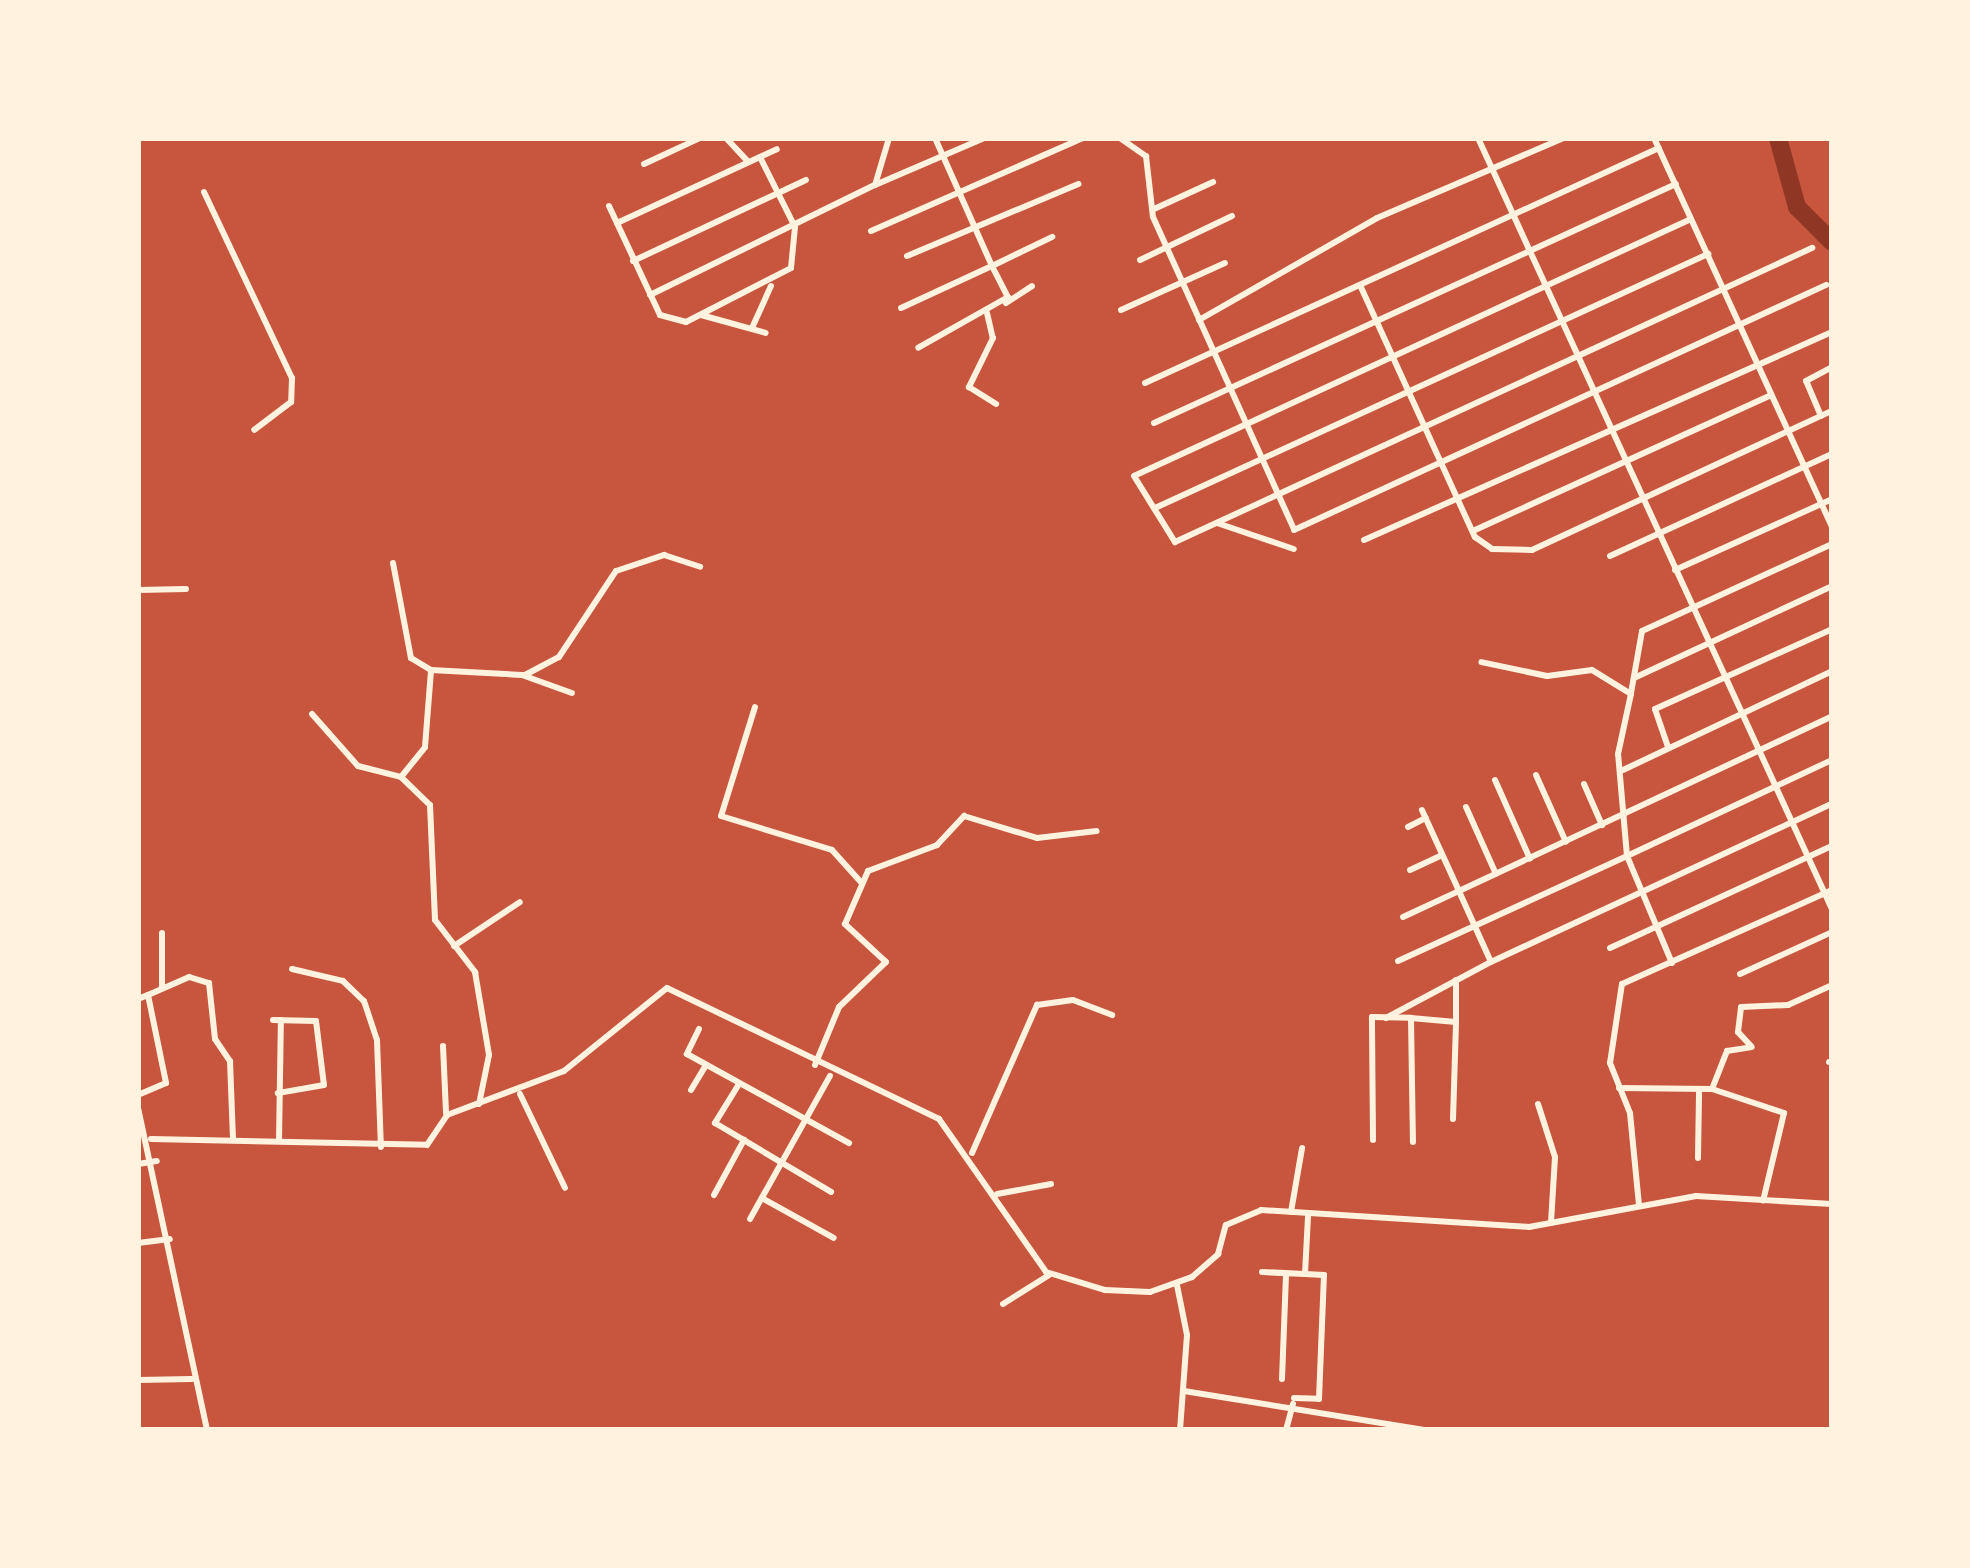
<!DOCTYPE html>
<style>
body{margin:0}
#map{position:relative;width:1970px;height:1568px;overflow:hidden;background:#c8553d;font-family:"PT Serif",serif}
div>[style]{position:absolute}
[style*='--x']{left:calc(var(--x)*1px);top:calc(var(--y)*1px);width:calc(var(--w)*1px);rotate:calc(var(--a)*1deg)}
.river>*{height:18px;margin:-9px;padding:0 9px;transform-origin:9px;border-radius:9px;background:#8f3625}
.minor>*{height:6px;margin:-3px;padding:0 3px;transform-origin:3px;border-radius:3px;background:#fff3e0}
.tertiary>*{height:6px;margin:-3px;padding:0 3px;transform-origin:3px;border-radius:3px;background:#fff3e0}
span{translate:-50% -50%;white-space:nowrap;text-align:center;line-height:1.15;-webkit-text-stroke:12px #fff3e0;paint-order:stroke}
.frame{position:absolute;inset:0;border:141px solid #fff3e0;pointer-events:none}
</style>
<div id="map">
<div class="river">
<div style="--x:1778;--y:138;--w:72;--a:74.6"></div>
<div style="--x:1797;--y:207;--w:49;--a:45"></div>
</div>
<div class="minor">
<div style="--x:726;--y:138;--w:33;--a:47"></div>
<div style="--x:935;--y:138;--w:140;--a:66"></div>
<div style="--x:992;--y:266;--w:67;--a:-25.8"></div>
<div style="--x:1120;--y:138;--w:32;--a:35"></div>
<div style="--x:1146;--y:156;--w:61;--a:83.5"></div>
<div style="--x:1153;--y:217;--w:343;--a:65.7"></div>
<div style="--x:1294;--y:530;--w:586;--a:-24.73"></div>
<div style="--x:1478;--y:138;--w:848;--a:65.34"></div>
<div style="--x:1654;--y:138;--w:428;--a:65.4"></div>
<div style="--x:644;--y:164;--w:62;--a:-24.9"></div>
<div style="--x:875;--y:185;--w:119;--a:-23.3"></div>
<div style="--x:204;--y:192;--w:206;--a:64.7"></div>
<div style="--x:292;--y:378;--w:24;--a:92"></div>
<div style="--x:291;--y:402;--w:46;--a:142.9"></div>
<div style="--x:609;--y:206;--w:120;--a:64.9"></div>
<div style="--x:660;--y:315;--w:27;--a:15"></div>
<div style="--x:686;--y:322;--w:118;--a:-27.2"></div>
<div style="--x:791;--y:268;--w:41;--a:-84.4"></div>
<div style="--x:795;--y:227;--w:78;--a:-116.6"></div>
<div style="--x:1154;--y:209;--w:65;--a:-24.6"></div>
<div style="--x:1691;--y:219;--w:613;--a:155.23"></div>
<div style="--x:1134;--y:476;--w:78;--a:58.2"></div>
<div style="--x:1175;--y:542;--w:702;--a:-24.78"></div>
<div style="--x:617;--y:223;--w:176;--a:-24.8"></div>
<div style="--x:871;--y:231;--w:232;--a:-23.7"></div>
<div style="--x:907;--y:256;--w:186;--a:-22.8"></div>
<div style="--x:1140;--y:260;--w:102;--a:-25.6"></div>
<div style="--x:633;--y:261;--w:191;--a:-25.1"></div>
<div style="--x:1360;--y:285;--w:277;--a:65.5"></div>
<div style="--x:1475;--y:537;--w:21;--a:35"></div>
<div style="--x:1492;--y:549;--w:40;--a:1.4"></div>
<div style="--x:1532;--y:550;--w:331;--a:-24.9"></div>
<div style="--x:650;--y:295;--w:250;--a:-26.1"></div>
<div style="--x:875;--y:185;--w:49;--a:-73.4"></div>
<div style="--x:1006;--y:303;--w:31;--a:-33"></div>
<div style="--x:901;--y:308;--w:100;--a:-24.8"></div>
<div style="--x:992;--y:266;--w:35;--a:63"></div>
<div style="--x:1008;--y:297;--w:103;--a:150.5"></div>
<div style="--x:1121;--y:310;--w:114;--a:-24.3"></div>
<div style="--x:987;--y:313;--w:26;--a:77"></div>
<div style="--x:993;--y:338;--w:55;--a:116.1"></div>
<div style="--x:969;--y:387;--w:32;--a:32"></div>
<div style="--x:701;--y:315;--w:67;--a:15.5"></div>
<div style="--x:1199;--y:320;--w:205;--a:-29.8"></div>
<div style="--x:1377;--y:218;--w:203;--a:-23.2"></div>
<div style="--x:752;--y:328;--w:46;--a:-65.7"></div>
<div style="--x:1145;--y:383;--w:565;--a:-24.57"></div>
<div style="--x:1821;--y:416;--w:38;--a:-113"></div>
<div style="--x:1806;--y:381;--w:30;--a:-28"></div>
<div style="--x:1154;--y:423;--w:574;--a:-24.6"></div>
<div style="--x:1155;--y:508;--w:609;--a:-24.67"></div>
<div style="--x:1217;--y:523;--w:81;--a:18.7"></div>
<div style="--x:1475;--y:530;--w:325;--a:-24.5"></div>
<div style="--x:1364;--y:540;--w:512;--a:-23.96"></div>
<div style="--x:1610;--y:556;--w:244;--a:-24.7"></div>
<div style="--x:393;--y:563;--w:97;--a:79.3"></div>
<div style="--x:411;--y:658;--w:23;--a:31"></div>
<div style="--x:1675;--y:570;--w:172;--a:-24.3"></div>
<div style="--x:138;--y:590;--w:48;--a:-1.2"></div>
<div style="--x:525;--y:675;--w:38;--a:-28"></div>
<div style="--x:559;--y:657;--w:103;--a:-56.5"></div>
<div style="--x:616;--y:571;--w:51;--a:-18.4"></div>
<div style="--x:664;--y:555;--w:38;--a:18"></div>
<div style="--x:1634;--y:678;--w:218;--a:-24.9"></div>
<div style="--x:1631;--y:693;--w:63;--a:-79.9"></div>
<div style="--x:1642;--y:631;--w:209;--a:-24.6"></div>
<div style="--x:755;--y:707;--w:114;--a:107.3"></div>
<div style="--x:721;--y:816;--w:116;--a:17"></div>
<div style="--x:832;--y:850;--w:42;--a:47.9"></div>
<div style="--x:312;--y:714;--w:69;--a:48.5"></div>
<div style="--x:358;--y:766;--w:44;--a:14.3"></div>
<div style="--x:401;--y:777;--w:40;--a:44"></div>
<div style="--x:430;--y:805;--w:115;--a:87.5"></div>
<div style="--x:435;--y:920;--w:66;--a:52.4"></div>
<div style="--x:475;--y:972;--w:84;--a:80.4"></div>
<div style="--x:489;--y:1055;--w:50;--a:101.5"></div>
<div style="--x:1668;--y:747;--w:40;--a:-108.9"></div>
<div style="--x:1655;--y:709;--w:194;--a:-24.3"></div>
<div style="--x:1623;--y:770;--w:231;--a:-25.3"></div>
<div style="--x:1536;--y:775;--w:73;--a:65.9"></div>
<div style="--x:401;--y:777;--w:38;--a:-51"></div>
<div style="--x:425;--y:747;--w:77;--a:-85.5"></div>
<div style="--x:431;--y:670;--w:91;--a:3.1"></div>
<div style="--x:522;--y:675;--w:53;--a:19.8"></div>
<div style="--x:1495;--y:780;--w:86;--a:66.1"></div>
<div style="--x:1584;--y:784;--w:45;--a:66.3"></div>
<div style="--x:1466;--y:807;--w:73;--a:65.9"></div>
<div style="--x:1408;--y:827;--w:20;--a:-27"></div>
<div style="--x:1410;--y:870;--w:35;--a:-25"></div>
<div style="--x:1403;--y:917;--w:62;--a:-24.9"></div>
<div style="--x:1459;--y:891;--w:89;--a:-114.6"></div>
<div style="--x:162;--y:933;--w:54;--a:90"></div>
<div style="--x:454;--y:946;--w:79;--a:-33.7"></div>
<div style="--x:1610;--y:948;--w:244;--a:-24.7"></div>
<div style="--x:1398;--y:961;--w:252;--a:-24.6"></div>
<div style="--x:1627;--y:856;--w:102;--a:-95"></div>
<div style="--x:1618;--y:754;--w:61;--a:-77.8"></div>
<div style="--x:1631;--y:694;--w:46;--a:-148.4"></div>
<div style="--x:1592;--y:670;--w:45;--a:172.4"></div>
<div style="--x:1547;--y:676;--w:67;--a:-168"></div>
<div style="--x:1493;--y:961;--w:374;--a:-24.9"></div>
<div style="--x:1672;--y:963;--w:116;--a:-112.8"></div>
<div style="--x:1627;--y:856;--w:226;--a:-25.1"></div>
<div style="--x:292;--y:969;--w:52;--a:13.2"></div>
<div style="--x:343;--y:981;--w:29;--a:44"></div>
<div style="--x:364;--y:1001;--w:41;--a:71.6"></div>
<div style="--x:377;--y:1040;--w:107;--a:87.9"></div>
<div style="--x:1740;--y:974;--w:101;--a:-24.5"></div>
<div style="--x:148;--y:995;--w:45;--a:-23.7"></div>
<div style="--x:189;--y:977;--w:21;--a:17"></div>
<div style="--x:209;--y:983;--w:56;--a:83.9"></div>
<div style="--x:215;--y:1039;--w:27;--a:56"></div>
<div style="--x:230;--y:1061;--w:78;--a:87.8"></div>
<div style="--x:138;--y:999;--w:11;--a:-22"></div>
<div style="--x:148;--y:995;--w:90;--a:78.4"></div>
<div style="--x:166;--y:1083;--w:30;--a:157"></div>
<div style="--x:1386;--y:1018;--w:119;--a:-28.1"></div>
<div style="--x:1491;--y:962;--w:78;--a:-114.3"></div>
<div style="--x:1459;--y:891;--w:412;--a:-25.1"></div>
<div style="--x:1411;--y:1018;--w:45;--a:5.1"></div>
<div style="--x:1456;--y:1022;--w:42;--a:-90"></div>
<div style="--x:273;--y:1020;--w:43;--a:1.3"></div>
<div style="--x:316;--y:1021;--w:64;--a:82.9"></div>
<div style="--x:324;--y:1085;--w:47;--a:170.1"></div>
<div style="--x:699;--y:1029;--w:28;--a:116"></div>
<div style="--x:687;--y:1054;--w:185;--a:28.8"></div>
<div style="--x:443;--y:1046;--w:67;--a:87.4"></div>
<div style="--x:1751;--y:1046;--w:19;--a:-133"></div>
<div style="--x:1738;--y:1032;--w:25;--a:-83"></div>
<div style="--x:1741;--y:1007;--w:47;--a:-2.4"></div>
<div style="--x:1788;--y:1005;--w:48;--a:-24.4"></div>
<div style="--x:1829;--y:1062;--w:3;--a:18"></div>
<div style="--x:815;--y:1065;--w:63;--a:-67.5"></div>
<div style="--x:839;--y:1007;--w:65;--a:-43.8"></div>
<div style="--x:886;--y:962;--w:56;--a:-137.2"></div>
<div style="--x:845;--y:924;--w:58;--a:-66.5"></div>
<div style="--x:868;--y:871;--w:74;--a:-20.6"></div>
<div style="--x:937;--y:845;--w:40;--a:-47"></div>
<div style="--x:964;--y:816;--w:76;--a:16.8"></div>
<div style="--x:1037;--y:838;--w:60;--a:-6.7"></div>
<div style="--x:739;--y:1084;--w:46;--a:121.6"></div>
<div style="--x:715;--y:1123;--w:135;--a:30.7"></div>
<div style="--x:1619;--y:1088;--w:93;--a:0.6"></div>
<div style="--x:1712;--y:1089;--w:41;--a:-68.5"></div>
<div style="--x:1727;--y:1051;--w:25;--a:-9"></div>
<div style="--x:1712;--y:1089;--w:76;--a:18.4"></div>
<div style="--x:1784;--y:1113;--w:90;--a:103.4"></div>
<div style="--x:691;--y:1090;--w:29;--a:-59"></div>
<div style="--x:520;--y:1094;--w:104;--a:64.4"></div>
<div style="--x:1538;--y:1104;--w:56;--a:72.2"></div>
<div style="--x:1555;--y:1157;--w:66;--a:93.5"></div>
<div style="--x:1453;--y:1119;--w:97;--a:-88.2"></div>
<div style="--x:151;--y:1139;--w:276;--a:1.2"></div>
<div style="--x:427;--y:1145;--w:36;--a:-56"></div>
<div style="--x:447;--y:1115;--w:125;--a:-20.6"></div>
<div style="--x:564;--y:1071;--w:132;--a:-38.9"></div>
<div style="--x:667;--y:988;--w:302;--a:25.7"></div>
<div style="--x:939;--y:1119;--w:187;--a:55"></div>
<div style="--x:1046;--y:1272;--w:62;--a:17"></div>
<div style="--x:1105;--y:1290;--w:45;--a:2.5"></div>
<div style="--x:1150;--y:1292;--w:45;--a:-19.7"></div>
<div style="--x:1192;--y:1277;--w:35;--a:-41"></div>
<div style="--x:1218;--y:1254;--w:30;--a:-75"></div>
<div style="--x:1226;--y:1225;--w:38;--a:-23"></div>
<div style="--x:1261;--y:1210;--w:269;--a:3.6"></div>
<div style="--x:1529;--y:1227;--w:170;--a:-10.5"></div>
<div style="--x:1696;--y:1196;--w:136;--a:3.4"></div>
<div style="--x:1373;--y:1140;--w:123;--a:-90.5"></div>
<div style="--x:1372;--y:1017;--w:39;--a:1"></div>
<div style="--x:1411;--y:1018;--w:124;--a:89.1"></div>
<div style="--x:279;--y:1141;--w:121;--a:-89.1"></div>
<div style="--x:972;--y:1153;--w:162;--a:-66.3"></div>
<div style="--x:1037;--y:1005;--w:36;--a:-8"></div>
<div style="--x:1073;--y:1000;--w:42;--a:21"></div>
<div style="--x:1698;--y:1158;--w:67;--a:-89.1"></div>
<div style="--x:138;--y:1164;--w:19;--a:-9"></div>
<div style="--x:997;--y:1194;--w:55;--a:-10.5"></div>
<div style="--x:714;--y:1195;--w:63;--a:-61.4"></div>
<div style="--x:762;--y:1198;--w:82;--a:29.1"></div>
<div style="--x:1639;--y:1205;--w:92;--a:-95.6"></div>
<div style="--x:1630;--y:1113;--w:54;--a:-111.8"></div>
<div style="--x:1610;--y:1063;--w:80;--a:-81.4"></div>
<div style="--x:1622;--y:984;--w:230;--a:-24.1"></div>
<div style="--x:1291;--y:1212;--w:65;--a:-80.2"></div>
<div style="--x:750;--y:1219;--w:164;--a:-60.8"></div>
<div style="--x:138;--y:1243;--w:32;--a:-7"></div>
<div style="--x:1262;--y:1272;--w:43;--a:2.7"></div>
<div style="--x:1177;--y:1285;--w:51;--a:78.7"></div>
<div style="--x:1187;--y:1335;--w:95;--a:94.2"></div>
<div style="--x:1003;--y:1304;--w:54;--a:-32.2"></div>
<div style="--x:1282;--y:1379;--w:105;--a:-87.8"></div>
<div style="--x:138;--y:1380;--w:54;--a:-1.1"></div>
<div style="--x:1184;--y:1391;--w:245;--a:9.2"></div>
<div style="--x:1294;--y:1398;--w:25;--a:2"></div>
<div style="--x:1319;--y:1399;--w:124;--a:-87.7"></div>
<div style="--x:1324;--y:1275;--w:19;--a:-177"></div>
<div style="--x:1305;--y:1274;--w:58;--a:-87"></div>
<div style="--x:1286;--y:1430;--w:27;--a:-75"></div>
</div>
<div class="tertiary">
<div style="--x:138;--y:1108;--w:329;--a:77.9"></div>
</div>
<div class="frame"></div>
</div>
